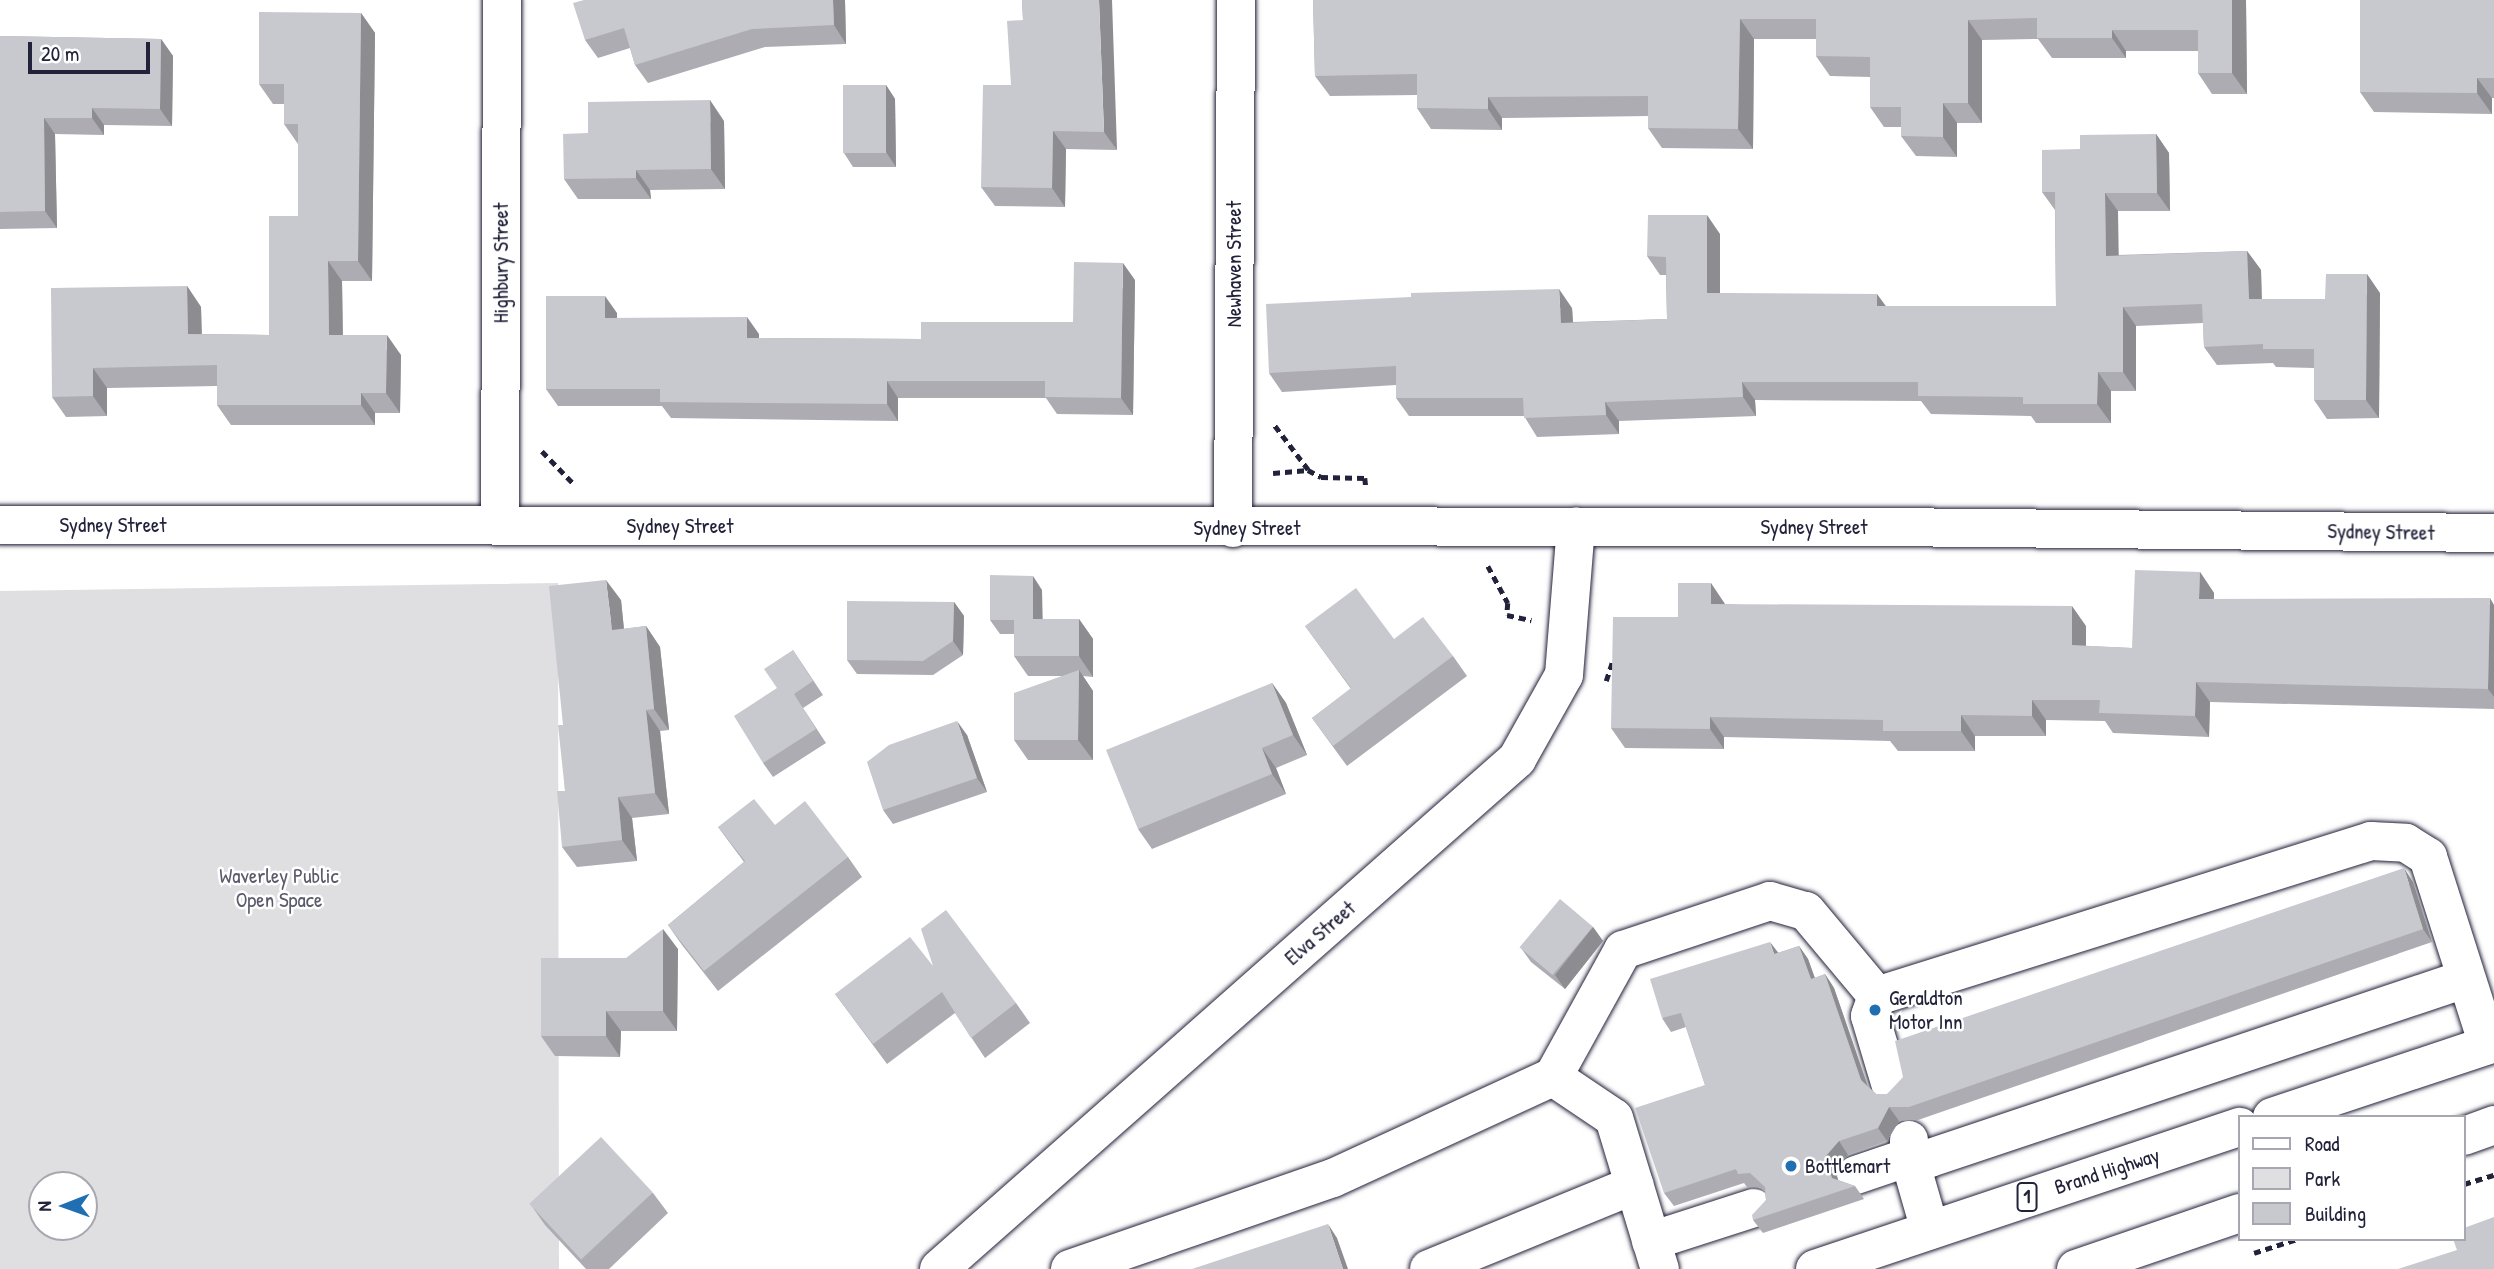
<!DOCTYPE html>
<style>
body{margin:0}
#map{position:relative;width:2494px;height:1269px;overflow:hidden;background:#fff;font-family:"Patrick Hand",sans-serif}
div>[style]{position:absolute}
[style*='--x']{left:calc(var(--x)*1px);top:calc(var(--y)*1px);width:calc(var(--w)*1px);rotate:calc(var(--a)*1deg)}
.green>*{inset:0;background:#dfdfe2}
.path>*{height:4.5px;margin-top:-2.25px;transform-origin:0;background:repeating-linear-gradient(90deg,#22223b 0 7px,transparent 0 12px)}
.roads{filter:drop-shadow(0 0 2px #22223b) drop-shadow(0 0 2px #22223b)}
.minor>*{height:38px;margin:-19px;padding:0 19px;transform-origin:19px;border-radius:19px;background:#fff}
.highway>*{height:38px;margin:-19px;padding:0 19px;transform-origin:19px;border-radius:19px;background:#fff}
.wall>*{inset:0;background:#acacb2}
.shaded-wall>*{inset:0;background:#8c8c91}
.building>*{inset:0;background:#c8c8cf;transform-origin:0 0}
.dots>*{width:19px;height:19px;translate:-50% -50%;box-sizing:border-box;border:4px solid #fff;border-radius:50%}
span{translate:-50% -50%;white-space:nowrap;text-align:center;line-height:1.15;-webkit-text-stroke:5px #fff;paint-order:stroke}
.shield-label span{padding:2px 5px;background:#fff;border:2px solid;border-radius:5px;-webkit-text-stroke-width:0}
.shield-label{font-size:19px;color:#22223b;font-weight:700}
.street-label{font-size:21px;color:#22223b}
.park-label{font-size:21px;color:#5b5b6d}
.poi-label{font-size:21px;color:#22223b}
.left{translate:0 -50%;text-align:left}
.legend{position:absolute;left:2238px;top:1115px;width:228px;height:126px;box-sizing:border-box;background:#fff;border:2px solid #a7a7b1;margin:0;padding:9px 12px;list-style:none;font-size:21px;color:#22223b}
.legend li{display:flex;align-items:center;gap:14px;height:35px}
.legend b{width:35px;border:2px solid #a7a7b1}
.north{position:absolute;left:28px;top:1171px;width:70px;height:70px;box-sizing:border-box;background:#fff;border:2px solid #a7a7b1;border-radius:50%;rotate:269deg;font-size:19px;font-weight:700;line-height:28px;text-align:center;color:#22223b}
.north::after{content:'';display:block;margin:auto;width:24px;height:32px;background:#1f6fb2;clip-path:polygon(50% 0,100% 100%,50% 72%,0 100%)}
.scale{position:absolute;left:28px;top:42px;width:122px;height:32px;box-sizing:border-box;border:4px solid #22223b;border-top:0;padding-left:9px;font-size:21px;line-height:24px;white-space:nowrap;color:#22223b;-webkit-text-stroke:5px #fff;paint-order:stroke}
</style>
<div id="map">
<div class="green">
<div style="clip-path:polygon(evenodd,558px 583px,559px 1269px,0 1269px,0 591px,558px 583px,42px 1185px,84px 1185px,84px 1227px,42px 1227px,42px 1185px)"></div>
</div>
<div class="path">
<div style="--x:542;--y:451;--w:47;--a:45.9"></div>
<div style="--x:1308;--y:470;--w:15;--a:28"></div>
<div style="--x:1321;--y:477;--w:44;--a:1.3"></div>
<div style="--x:1365;--y:478;--w:9;--a:84"></div>
<div style="--x:1273;--y:473;--w:35;--a:-5"></div>
<div style="--x:1308;--y:470;--w:56;--a:-127.1"></div>
<div style="--x:1488;--y:566;--w:42;--a:61.6"></div>
<div style="--x:1508;--y:603;--w:12;--a:95"></div>
<div style="--x:1507;--y:615;--w:25;--a:12"></div>
<div style="--x:1606;--y:681;--w:23;--a:-72"></div>
<div style="--x:2464;--y:1184;--w:31;--a:-17"></div>
<div style="--x:2254;--y:1253;--w:45;--a:-18"></div>
</div>
<div class="roads">
<div class="minor">
<div style="--x:0;--y:525;--w:1882;--a:0.06"></div>
<div style="--x:1882;--y:527;--w:612;--a:0.56"></div>
<div style="--x:500;--y:525;--w:525;--a:-89.78"></div>
<div style="--x:1233;--y:528;--w:528;--a:-89.67"></div>
<div style="--x:1553;--y:1077;--w:73;--a:33.9"></div>
<div style="--x:1614;--y:1118;--w:158;--a:73.1"></div>
<div style="--x:1891;--y:1086;--w:73;--a:-106.7"></div>
<div style="--x:1870;--y:1016;--w:21;--a:-71"></div>
<div style="--x:1877;--y:996;--w:518;--a:-17.42"></div>
<div style="--x:2371;--y:841;--w:35;--a:3"></div>
<div style="--x:2406;--y:843;--w:26;--a:32"></div>
<div style="--x:2428;--y:857;--w:197;--a:72.3"></div>
<div style="--x:1909;--y:1140;--w:17;--a:90"></div>
<div style="--x:1909;--y:1157;--w:76;--a:74"></div>
<div style="--x:1856;--y:1175;--w:56;--a:-18.8"></div>
<div style="--x:1909;--y:1157;--w:21;--a:3"></div>
<div style="--x:1930;--y:1158;--w:564;--a:-18.5"></div>
<div style="--x:1651;--y:1241;--w:108;--a:-17.8"></div>
<div style="--x:939;--y:1269;--w:771;--a:-41.42"></div>
<div style="--x:1517;--y:759;--w:96;--a:-60.8"></div>
<div style="--x:1564;--y:675;--w:149;--a:-85.4"></div>
<div style="--x:1070;--y:1269;--w:278;--a:-19.1"></div>
<div style="--x:1333;--y:1178;--w:242;--a:-24.7"></div>
<div style="--x:1553;--y:1077;--w:145;--a:-61.1"></div>
<div style="--x:1623;--y:950;--w:155;--a:-18.4"></div>
<div style="--x:1770;--y:901;--w:37;--a:16"></div>
<div style="--x:1806;--y:911;--w:111;--a:50.1"></div>
<div style="--x:1429;--y:1269;--w:222;--a:-22.3"></div>
</div>
<div class="highway">
<div style="--x:2272;--y:1117;--w:234;--a:-18.4"></div>
<div style="--x:2464;--y:1136;--w:32;--a:-20"></div>
<div style="--x:1815;--y:1269;--w:448;--a:-18.5"></div>
<div style="--x:2076;--y:1269;--w:173;--a:-18.9"></div>
</div>
</div>
<div class="wall">
<div style="clip-path:polygon(584px 0,845px 0,846px 44px,765px 47px,648px 83px,635px 65px,630px 48px,598px 58px,585px 40px)"></div>
<div style="clip-path:polygon(1022px 0,1117px 150px,1066px 149px,1065px 207px,995px 206px,981px 187px,1011px 85px,1023px 20px)"></div>
<div style="clip-path:polygon(1313px 0,2246px 0,2247px 94px,2212px 94px,2198px 73px,2198px 51px,2126px 51px,2126px 58px,2052px 58px,2038px 39px,1982px 40px,1982px 123px,1957px 123px,1957px 157px,1916px 156px,1901px 136px,1901px 127px,1884px 127px,1870px 107px,1870px 77px,1830px 76px,1816px 56px,1816px 39px,1754px 39px,1753px 149px,1662px 148px,1648px 128px,1648px 116px,1502px 118px,1502px 130px,1431px 129px,1417px 108px,1417px 95px,1330px 96px,1315px 76px)"></div>
<div style="clip-path:polygon(2494px 0,2494px 98px,2492px 98px,2492px 114px,2374px 112px,2360px 92px)"></div>
<div style="clip-path:polygon(361px 13px,375px 33px,372px 281px,342px 281px,343px 335px,401px 355px,400px 413px,375px 413px,375px 425px,231px 425px,217px 405px,217px 386px,107px 388px,107px 416px,66px 417px,52px 397px,187px 286px,201px 307px,202px 334px,269px 335px,298px 216px,298px 144px,284px 124px,284px 104px,273px 104px,259px 84px)"></div>
<div style="clip-path:polygon(0 36px,161px 39px,173px 56px,172px 126px,104px 125px,104px 135px,55px 134px,57px 228px,0 229px)"></div>
<div style="clip-path:polygon(886px 85px,895px 99px,896px 167px,853px 167px,844px 153px)"></div>
<div style="clip-path:polygon(724px 121px,725px 189px,650px 190px,651px 199px,578px 199px,564px 179px,588px 133px)"></div>
<div style="clip-path:polygon(2156px 134px,2169px 153px,2170px 211px,2118px 211px,2118px 255px,2247px 251px,2261px 270px,2262px 299px,2325px 299px,2380px 293px,2379px 418px,2327px 419px,2314px 400px,2314px 368px,2276px 367px,2273px 363px,2217px 365px,2204px 347px,2203px 323px,2136px 326px,2136px 391px,2111px 391px,2111px 423px,2036px 423px,2031px 416px,1931px 414px,1921px 401px,1755px 400px,1756px 416px,1619px 421px,1619px 434px,1537px 437px,1524px 416px,1409px 416px,1396px 398px,1396px 385px,1282px 392px,1269px 373px,1572px 308px,1573px 322px,1667px 319px,1666px 275px,1660px 275px,1647px 256px,1720px 234px,1720px 293px,1886px 306px,2056px 306px,2055px 210px,2042px 192px,2080px 149px)"></div>
<div style="clip-path:polygon(1135px 280px,1133px 415px,1057px 414px,1046px 398px,898px 398px,898px 421px,671px 418px,662px 406px,558px 406px,546px 389px,617px 313px,617px 318px,759px 334px,759px 338px,921px 339px,1073px 322px)"></div>
<div style="clip-path:polygon(2200px 572px,2214px 593px,2214px 599px,2494px 605px,2494px 709px,2210px 702px,2209px 737px,2113px 733px,2105px 721px,2046px 720px,2046px 736px,1975px 736px,1975px 751px,1898px 751px,1890px 741px,1724px 737px,1724px 749px,1625px 748px,1611px 728px,1678px 617px,1725px 604px,2086px 626px,2086px 646px,2132px 648px)"></div>
<div style="clip-path:polygon(1042px 590px,1042px 619px,1079px 619px,1093px 639px,1093px 677px,1083px 676px,1093px 691px,1093px 760px,1028px 760px,1014px 740px,1062px 676px,1028px 676px,1014px 656px,1014px 634px,1000px 634px,990px 620px)"></div>
<div style="clip-path:polygon(621px 600px,624px 629px,646px 626px,660px 647px,669px 730px,660px 731px,669px 814px,632px 818px,637px 861px,577px 867px,562px 847px,565px 791px,563px 725px)"></div>
<div style="clip-path:polygon(954px 602px,964px 616px,963px 655px,933px 675px,857px 674px,847px 660px)"></div>
<div style="clip-path:polygon(1305px 626px,1394px 639px,1453px 656px,1467px 676px,1347px 766px,1312px 718px,1351px 689px)"></div>
<div style="clip-path:polygon(793px 650px,823px 695px,803px 708px,826px 743px,773px 777px,763px 763px,777px 688px)"></div>
<div style="clip-path:polygon(1272px 683px,1286px 703px,1307px 755px,1276px 768px,1286px 794px,1152px 849px,1138px 829px)"></div>
<div style="clip-path:polygon(967px 735px,987px 792px,893px 824px,883px 810px)"></div>
<div style="clip-path:polygon(775px 825px,848px 857px,862px 877px,718px 991px,682px 945px,668px 925px,744px 862px,718px 827px)"></div>
<div style="clip-path:polygon(2413px 882px,2432px 942px,1918px 1120px,1899px 1121px,1887px 1141px,1848px 1155px,1835px 1170px,1838px 1180px,1855px 1186px,1864px 1199px,1763px 1233px,1753px 1220px,1766px 1200px,1765px 1192px,1759px 1187px,1747px 1187px,1744px 1183px,1674px 1206px,1664px 1193px,1705px 1085px,1686px 1027px,1671px 1032px,1662px 1018px,1778px 953px,1799px 946px,1808px 959px,1815px 978px,1825px 974px,1834px 988px,1868px 1086px,1876px 1094px,1887px 1094px)"></div>
<div style="clip-path:polygon(1593px 927px,1603px 941px,1565px 989px,1531px 962px,1521px 948px)"></div>
<div style="clip-path:polygon(678px 949px,677px 1031px,621px 1031px,620px 1057px,555px 1056px,541px 1036px,626px 958px)"></div>
<div style="clip-path:polygon(933px 966px,1016px 1003px,1030px 1023px,985px 1058px,955px 1013px,887px 1064px,835px 994px)"></div>
<div style="clip-path:polygon(653px 1193px,668px 1213px,609px 1269px,586px 1269px,545px 1225px,531px 1205px)"></div>
</div>
<div class="shaded-wall">
<div style="clip-path:polygon(833px 0,845px 0,846px 44px,834px 25px)"></div>
<div style="clip-path:polygon(1099px 0,1112px 0,1117px 150px,1104px 132px)"></div>
<div style="clip-path:polygon(2232px 0,2246px 0,2247px 94px,2232px 73px)"></div>
<div style="clip-path:polygon(361px 13px,375px 33px,372px 281px,358px 261px)"></div>
<div style="clip-path:polygon(1740px 19px,1754px 39px,1753px 149px,1738px 129px)"></div>
<div style="clip-path:polygon(1968px 20px,1982px 40px,1982px 123px,1968px 103px)"></div>
<div style="clip-path:polygon(2112px 30px,2126px 51px,2126px 58px,2112px 38px)"></div>
<div style="clip-path:polygon(161px 39px,173px 56px,172px 126px,160px 109px)"></div>
<div style="clip-path:polygon(2477px 78px,2492px 98px,2492px 114px,2477px 93px)"></div>
<div style="clip-path:polygon(886px 85px,895px 99px,896px 167px,886px 152px)"></div>
<div style="clip-path:polygon(1488px 97px,1502px 118px,1502px 130px,1488px 109px)"></div>
<div style="clip-path:polygon(710px 100px,724px 121px,725px 189px,711px 169px)"></div>
<div style="clip-path:polygon(1943px 103px,1957px 123px,1957px 157px,1943px 137px)"></div>
<div style="clip-path:polygon(92px 108px,104px 125px,104px 135px,92px 118px)"></div>
<div style="clip-path:polygon(44px 118px,55px 134px,57px 228px,45px 211px)"></div>
<div style="clip-path:polygon(1053px 131px,1066px 149px,1065px 207px,1052px 188px)"></div>
<div style="clip-path:polygon(2156px 134px,2169px 153px,2170px 211px,2157px 193px)"></div>
<div style="clip-path:polygon(636px 170px,650px 190px,651px 199px,636px 178px)"></div>
<div style="clip-path:polygon(2105px 193px,2118px 211px,2119px 274px,2106px 256px)"></div>
<div style="clip-path:polygon(1707px 215px,1720px 234px,1720px 312px,1707px 293px)"></div>
<div style="clip-path:polygon(2247px 251px,2261px 270px,2262px 318px,2249px 299px)"></div>
<div style="clip-path:polygon(328px 261px,342px 281px,343px 355px,329px 335px)"></div>
<div style="clip-path:polygon(1123px 263px,1135px 280px,1133px 415px,1121px 398px)"></div>
<div style="clip-path:polygon(2367px 274px,2380px 293px,2379px 418px,2366px 400px)"></div>
<div style="clip-path:polygon(187px 286px,201px 307px,202px 355px,188px 334px)"></div>
<div style="clip-path:polygon(1559px 289px,1572px 308px,1574px 341px,1561px 323px)"></div>
<div style="clip-path:polygon(1877px 294px,1891px 313px,1877px 306px)"></div>
<div style="clip-path:polygon(605px 296px,617px 313px,617px 335px,605px 318px)"></div>
<div style="clip-path:polygon(2123px 307px,2136px 326px,2136px 391px,2123px 372px)"></div>
<div style="clip-path:polygon(747px 317px,759px 334px,759px 355px,747px 338px)"></div>
<div style="clip-path:polygon(387px 335px,401px 355px,400px 413px,386px 393px)"></div>
<div style="clip-path:polygon(93px 368px,107px 388px,107px 416px,93px 396px)"></div>
<div style="clip-path:polygon(2098px 372px,2111px 391px,2111px 423px,2097px 404px)"></div>
<div style="clip-path:polygon(887px 381px,898px 398px,898px 421px,887px 404px)"></div>
<div style="clip-path:polygon(1742px 382px,1755px 400px,1756px 416px,1743px 397px)"></div>
<div style="clip-path:polygon(361px 393px,375px 413px,375px 425px,361px 405px)"></div>
<div style="clip-path:polygon(1605px 402px,1619px 421px,1619px 434px,1606px 415px)"></div>
<div style="clip-path:polygon(2200px 572px,2214px 593px,2213px 619px,2199px 599px)"></div>
<div style="clip-path:polygon(1033px 576px,1042px 590px,1043px 634px,1033px 620px)"></div>
<div style="clip-path:polygon(606px 580px,621px 600px,626px 650px,612px 630px)"></div>
<div style="clip-path:polygon(1711px 583px,1725px 604px,1725px 624px,1711px 604px)"></div>
<div style="clip-path:polygon(2490px 598px,2494px 605px,2494px 697px,2488px 689px)"></div>
<div style="clip-path:polygon(954px 602px,964px 616px,963px 655px,953px 641px)"></div>
<div style="clip-path:polygon(2072px 606px,2086px 626px,2086px 666px,2072px 645px)"></div>
<div style="clip-path:polygon(1079px 619px,1093px 639px,1093px 677px,1079px 656px)"></div>
<div style="clip-path:polygon(646px 626px,660px 647px,669px 730px,654px 709px)"></div>
<div style="clip-path:polygon(1079px 670px,1093px 691px,1093px 760px,1078px 740px)"></div>
<div style="clip-path:polygon(2196px 682px,2210px 702px,2209px 737px,2195px 716px)"></div>
<div style="clip-path:polygon(1272px 683px,1286px 703px,1307px 755px,1293px 735px)"></div>
<div style="clip-path:polygon(2032px 700px,2046px 720px,2046px 736px,2032px 716px)"></div>
<div style="clip-path:polygon(646px 710px,660px 731px,669px 814px,655px 793px)"></div>
<div style="clip-path:polygon(1961px 715px,1975px 736px,1975px 751px,1961px 731px)"></div>
<div style="clip-path:polygon(1710px 717px,1724px 737px,1724px 749px,1710px 729px)"></div>
<div style="clip-path:polygon(957px 721px,967px 735px,987px 792px,977px 778px)"></div>
<div style="clip-path:polygon(1262px 748px,1276px 768px,1286px 794px,1272px 774px)"></div>
<div style="clip-path:polygon(618px 797px,632px 818px,637px 861px,622px 840px)"></div>
<div style="clip-path:polygon(2404px 868px,2413px 882px,2432px 942px,2423px 929px)"></div>
<div style="clip-path:polygon(1593px 927px,1603px 941px,1565px 989px,1555px 975px)"></div>
<div style="clip-path:polygon(663px 929px,678px 949px,677px 1031px,663px 1011px)"></div>
<div style="clip-path:polygon(1770px 942px,1780px 955px,1774px 954px)"></div>
<div style="clip-path:polygon(1799px 946px,1808px 959px,1820px 993px,1811px 979px)"></div>
<div style="clip-path:polygon(1825px 974px,1834px 988px,1870px 1093px,1861px 1080px)"></div>
<div style="clip-path:polygon(606px 1011px,621px 1031px,620px 1057px,606px 1036px)"></div>
<div style="clip-path:polygon(1889px 1107px,1899px 1121px,1887px 1141px,1878px 1128px)"></div>
<div style="clip-path:polygon(1839px 1141px,1848px 1155px,1835px 1170px,1841px 1191px,1832px 1178px,1825px 1157px)"></div>
<div style="clip-path:polygon(1328px 1224px,1337px 1238px,1348px 1269px,1343px 1269px)"></div>
</div>
<div class="building">
<div style="clip-path:polygon(584px 0,833px 0,834px 25px,752px 29px,635px 65px,624px 28px,585px 40px,573px 3px)"></div>
<div style="clip-path:polygon(1022px 0,1099px 0,1104px 132px,1053px 131px,1052px 188px,981px 187px,983px 85px,1011px 85px,1007px 21px,1023px 20px)"></div>
<div style="clip-path:polygon(1313px 0,2232px 0,2232px 73px,2198px 73px,2198px 30px,2112px 30px,2112px 38px,2037px 38px,2037px 18px,1968px 20px,1968px 103px,1943px 103px,1943px 137px,1901px 136px,1901px 107px,1870px 107px,1870px 57px,1816px 56px,1816px 19px,1740px 19px,1738px 129px,1648px 128px,1648px 96px,1488px 97px,1488px 109px,1417px 108px,1417px 74px,1315px 76px)"></div>
<div style="clip-path:polygon(2360px 0,2494px 0,2494px 78px,2477px 78px,2477px 93px,2360px 92px)"></div>
<div style="clip-path:polygon(259px 12px,361px 13px,358px 261px,328px 261px,329px 335px,387px 335px,386px 393px,361px 393px,361px 405px,217px 405px,217px 365px,93px 368px,93px 396px,52px 397px,51px 288px,187px 286px,188px 334px,269px 335px,269px 216px,298px 216px,298px 124px,284px 124px,284px 84px,259px 84px)"></div>
<div style="clip-path:polygon(0 36px,161px 39px,160px 109px,92px 108px,92px 118px,44px 118px,45px 211px,0 212px)"></div>
<div style="left:843px;top:85px;width:43px;height:68px"></div>
<div style="clip-path:polygon(710px 100px,711px 169px,636px 170px,636px 178px,564px 179px,563px 134px,588px 133px,588px 102px)"></div>
<div style="clip-path:polygon(2156px 134px,2157px 193px,2105px 193px,2106px 256px,2247px 251px,2249px 299px,2325px 299px,2326px 274px,2367px 274px,2366px 400px,2314px 400px,2314px 349px,2263px 349px,2263px 344px,2204px 347px,2202px 304px,2123px 307px,2123px 372px,2098px 372px,2097px 404px,2023px 404px,2023px 397px,1918px 396px,1918px 382px,1742px 382px,1743px 397px,1605px 402px,1606px 415px,1524px 418px,1523px 398px,1396px 398px,1396px 366px,1269px 373px,1266px 304px,1411px 297px,1411px 293px,1559px 289px,1561px 323px,1667px 319px,1666px 257px,1647px 256px,1648px 215px,1707px 215px,1707px 293px,1877px 294px,1877px 306px,2056px 306px,2055px 192px,2042px 192px,2042px 150px,2080px 149px,2080px 135px)"></div>
<div style="clip-path:polygon(1074px 262px,1123px 263px,1121px 398px,1045px 397px,1045px 381px,887px 381px,887px 404px,660px 402px,660px 389px,546px 389px,546px 296px,605px 296px,605px 318px,747px 317px,747px 338px,921px 339px,921px 322px,1073px 322px)"></div>
<div style="clip-path:polygon(2135px 570px,2200px 572px,2199px 599px,2490px 598px,2488px 689px,2196px 682px,2195px 716px,2099px 713px,2100px 700px,2032px 700px,2032px 716px,1961px 715px,1961px 731px,1883px 731px,1883px 720px,1710px 717px,1710px 729px,1611px 728px,1613px 617px,1678px 617px,1678px 583px,1711px 583px,1711px 604px,2072px 606px,2072px 645px,2132px 648px)"></div>
<div style="clip-path:polygon(990px 575px,1033px 576px,1033px 619px,1014px 619px,1014px 620px,990px 620px)"></div>
<div style="clip-path:polygon(606px 580px,612px 630px,646px 626px,654px 709px,646px 710px,655px 793px,618px 797px,622px 840px,562px 847px,557px 791px,565px 791px,558px 725px,563px 725px,549px 586px)"></div>
<div style="clip-path:polygon(1356px 588px,1394px 639px,1423px 617px,1453px 656px,1333px 746px,1312px 718px,1351px 688px,1305px 626px)"></div>
<div style="clip-path:polygon(847px 601px,954px 602px,953px 641px,923px 661px,847px 660px)"></div>
<div style="left:1014px;top:619px;width:65px;height:37px"></div>
<div style="clip-path:polygon(793px 650px,813px 681px,794px 694px,816px 729px,763px 763px,734px 716px,777px 688px,764px 669px)"></div>
<div style="clip-path:polygon(1079px 670px,1078px 740px,1014px 740px,1014px 693px)"></div>
<div style="clip-path:polygon(1272px 683px,1293px 735px,1262px 748px,1272px 774px,1138px 829px,1106px 750px)"></div>
<div style="clip-path:polygon(957px 721px,977px 778px,883px 810px,867px 762px,889px 745px)"></div>
<div style="clip-path:polygon(754px 799px,775px 825px,805px 801px,848px 857px,704px 971px,668px 925px,745px 861px,718px 827px)"></div>
<div style="clip-path:polygon(2404px 868px,2423px 929px,1909px 1107px,1889px 1107px,1878px 1128px,1839px 1141px,1825px 1157px,1832px 1178px,1855px 1186px,1753px 1220px,1752px 1215px,1766px 1200px,1765px 1187px,1750px 1173px,1738px 1174px,1736px 1169px,1664px 1193px,1635px 1108px,1705px 1085px,1681px 1013px,1662px 1018px,1650px 979px,1770px 942px,1774px 954px,1799px 946px,1811px 979px,1825px 974px,1861px 1080px,1876px 1094px,1887px 1094px,1903px 1077px,1895px 1041px)"></div>
<div style="left:1560px;top:899px;width:43px;height:63px;rotate:40deg"></div>
<div style="clip-path:polygon(946px 910px,1016px 1003px,971px 1038px,942px 992px,873px 1044px,835px 994px,910px 937px,933px 966px,921px 929px)"></div>
<div style="clip-path:polygon(663px 929px,663px 1011px,606px 1011px,606px 1036px,541px 1036px,541px 958px,626px 958px)"></div>
<div style="left:601px;top:1137px;width:76px;height:98px;rotate:47deg"></div>
<div style="clip-path:polygon(2494px 1217px,2494px 1269px,2398px 1269px,2457px 1250px,2453px 1239px,2464px 1239px,2464px 1228px)"></div>
<div style="clip-path:polygon(1328px 1224px,1343px 1269px,1192px 1269px)"></div>
</div>
<div class="dots">
<div style="left:1875px;top:1010px;background:#1f6fb2"></div>
<div style="left:1791px;top:1166px;background:#1f6fb2"></div>
</div>
<div class="shield-label">
<span style="left:2027px;top:1197px">1</span>
</div>
<div class="street-label">
<span style="left:501px;top:263px;rotate:-90deg">Highbury Street</span>
<span style="left:1234px;top:264px;rotate:-90deg">Newhaven Street</span>
<span style="left:113px;top:525px">Sydney Street</span>
<span style="left:680px;top:526px">Sydney Street</span>
<span style="left:1814px;top:527px">Sydney Street</span>
<span style="left:1247px;top:528px">Sydney Street</span>
<span style="left:2381px;top:532px;rotate:1deg">Sydney Street</span>
<span style="left:1320px;top:933px;rotate:-41deg">Elva Street</span>
<span style="left:2107px;top:1171px;rotate:-18deg">Brand Highway</span>
</div>
<div class="park-label">
<span style="left:279px;top:888px">Waverley Public<br>Open Space</span>
</div>
<div class="poi-label">
<span class="left" style="left:1889px;top:1010px">Geraldton<br>Motor Inn</span>
<span class="left" style="left:1805px;top:1166px">Bottlemart</span>
</div>
<ul class="legend">
<li><b style="height:9px;background:#fff"></b>Road</li>
<li><b style="height:19px;background:#dfdfe2"></b>Park</li>
<li><b style="height:19px;background:#c8c8cf"></b>Building</li>
</ul>
<div class="north">N</div>
<div class="scale">20 m</div>
</div>
